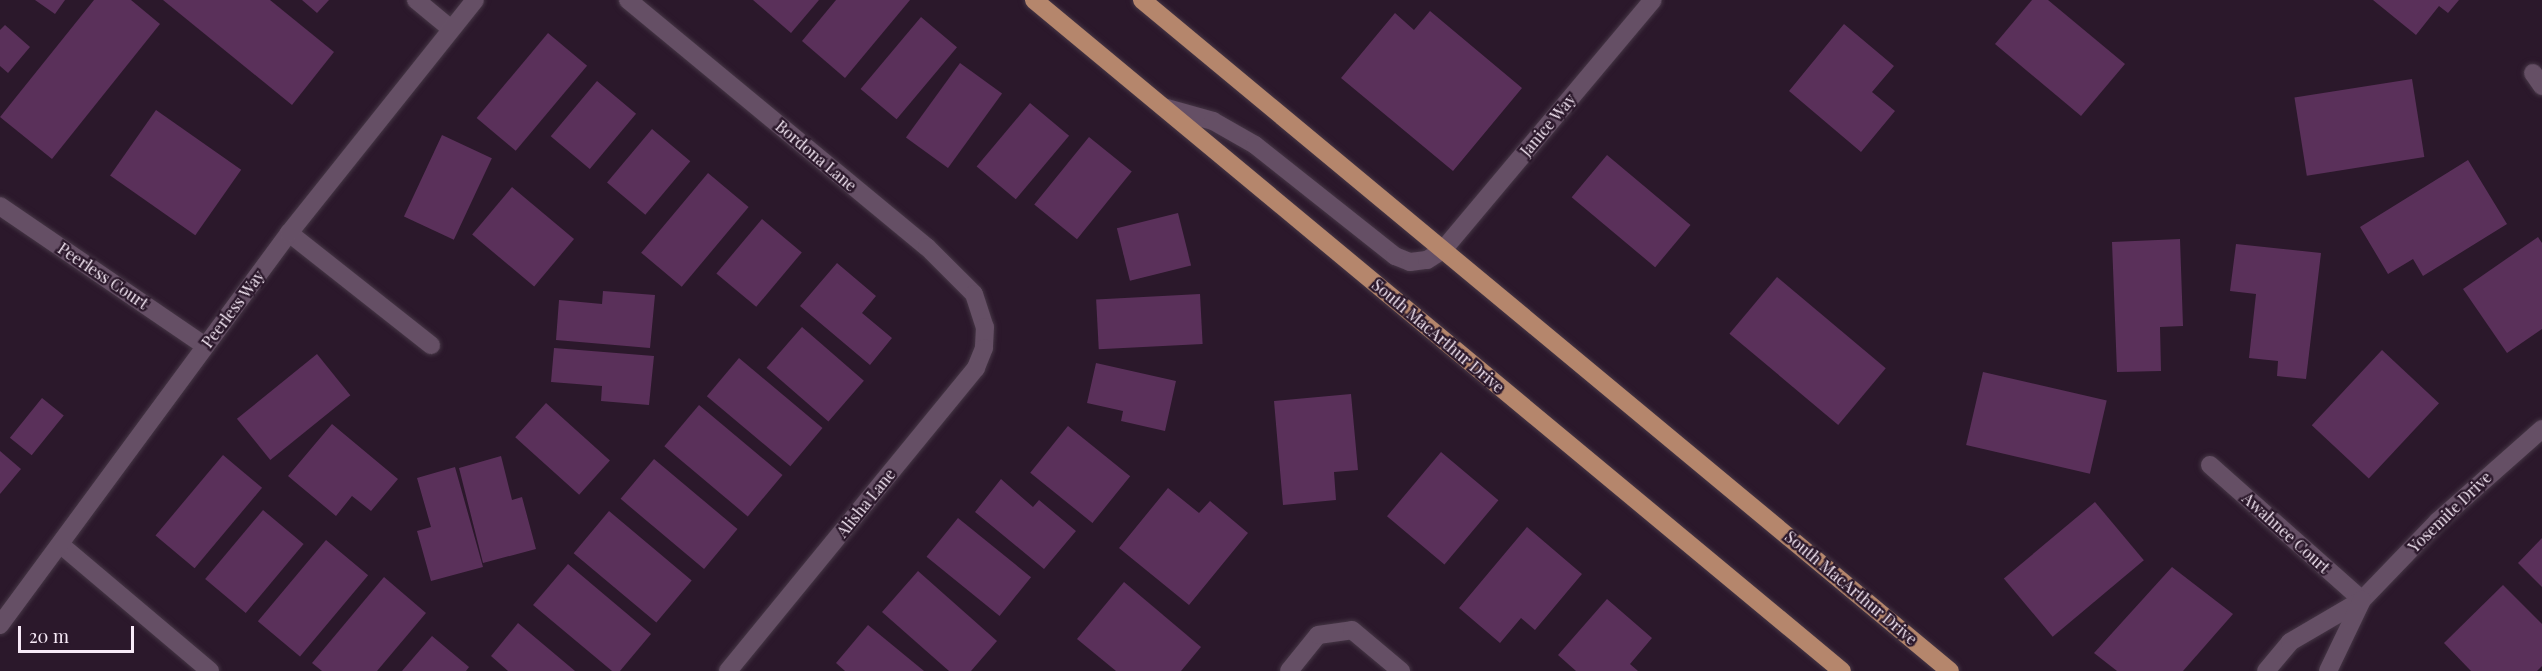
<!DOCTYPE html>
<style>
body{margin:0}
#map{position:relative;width:2542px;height:671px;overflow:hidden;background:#2b182b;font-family:"Playfair Display",serif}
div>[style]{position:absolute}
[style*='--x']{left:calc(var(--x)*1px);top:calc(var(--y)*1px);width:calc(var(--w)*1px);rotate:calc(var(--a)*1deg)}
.building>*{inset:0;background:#5a305a;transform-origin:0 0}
.roads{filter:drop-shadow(0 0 2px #453645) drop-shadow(0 0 2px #453645)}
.minor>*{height:18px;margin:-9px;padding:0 9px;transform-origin:9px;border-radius:9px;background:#654f65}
.major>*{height:18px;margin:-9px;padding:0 9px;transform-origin:9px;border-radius:9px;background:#b5866c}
span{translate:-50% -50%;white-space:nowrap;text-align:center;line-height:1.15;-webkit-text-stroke:4.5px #2b182b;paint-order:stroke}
.street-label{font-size:16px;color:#f7eaf7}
.scale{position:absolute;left:18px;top:626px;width:116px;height:27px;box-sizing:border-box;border:3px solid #f7eaf7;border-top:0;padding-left:8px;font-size:18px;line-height:21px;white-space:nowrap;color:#f7eaf7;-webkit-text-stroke:4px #2b182b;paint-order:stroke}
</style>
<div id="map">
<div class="building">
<div style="clip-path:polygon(35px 0,65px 0,55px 14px)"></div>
<div style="clip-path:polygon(94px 0,131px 0,160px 24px,52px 159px,0 117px)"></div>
<div style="clip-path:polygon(163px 0,270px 0,334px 52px,292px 105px)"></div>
<div style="clip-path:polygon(302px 0,329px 0,317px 13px)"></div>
<div style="clip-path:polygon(753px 0,819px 0,791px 33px)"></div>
<div style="clip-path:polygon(836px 0,910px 0,845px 78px,802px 41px)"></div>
<div style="clip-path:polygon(2032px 0,2048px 0,2125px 64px,2081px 116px,1995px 44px)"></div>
<div style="clip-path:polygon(2373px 0,2459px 0,2448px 13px,2439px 6px,2416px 35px)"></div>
<div style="clip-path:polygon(1430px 11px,1522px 88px,1453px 171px,1341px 78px,1395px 13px,1414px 30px)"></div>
<div style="left:921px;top:17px;width:47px;height:94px;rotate:40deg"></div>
<div style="clip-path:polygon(1844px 24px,1894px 66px,1872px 92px,1895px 111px,1861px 152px,1789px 91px)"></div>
<div style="clip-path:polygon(5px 25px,30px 47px,8px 73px,0 66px,0 30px)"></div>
<div style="left:548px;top:33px;width:51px;height:111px;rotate:40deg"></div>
<div style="left:960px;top:63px;width:52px;height:92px;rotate:36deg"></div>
<div style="left:2412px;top:79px;width:79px;height:119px;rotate:81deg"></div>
<div style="left:597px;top:81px;width:51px;height:72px;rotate:40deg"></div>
<div style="left:1030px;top:103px;width:51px;height:83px;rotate:40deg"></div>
<div style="left:156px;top:110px;width:104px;height:80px;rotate:35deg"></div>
<div style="left:652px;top:129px;width:50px;height:70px;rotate:40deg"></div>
<div style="left:442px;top:135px;width:55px;height:90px;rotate:25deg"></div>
<div style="left:1089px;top:137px;width:55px;height:87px;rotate:39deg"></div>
<div style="left:1607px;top:155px;width:109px;height:55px;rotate:40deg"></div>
<div style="clip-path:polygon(2468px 160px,2507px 224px,2423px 276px,2413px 259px,2388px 274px,2360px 227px)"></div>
<div style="left:708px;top:173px;width:53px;height:104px;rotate:40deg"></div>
<div style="left:512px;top:187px;width:81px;height:62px;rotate:40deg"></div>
<div style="left:1178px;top:213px;width:54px;height:63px;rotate:76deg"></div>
<div style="left:762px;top:219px;width:52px;height:71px;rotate:40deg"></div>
<div style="clip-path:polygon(2538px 237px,2542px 243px,2542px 329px,2507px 353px,2463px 289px)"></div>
<div style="clip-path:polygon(2180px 239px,2183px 326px,2160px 327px,2161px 371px,2117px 372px,2112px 242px)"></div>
<div style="clip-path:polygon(2236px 244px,2321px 253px,2306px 379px,2277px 376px,2278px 361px,2249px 358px,2256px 294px,2230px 291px)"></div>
<div style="clip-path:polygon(837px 263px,876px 296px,862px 313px,892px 338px,870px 365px,800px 306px)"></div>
<div style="left:1777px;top:277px;width:142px;height:74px;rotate:40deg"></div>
<div style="clip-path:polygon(603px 291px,655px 295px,650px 348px,556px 340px,559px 300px,602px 304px)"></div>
<div style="left:1200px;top:294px;width:50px;height:104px;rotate:87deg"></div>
<div style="left:802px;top:327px;width:82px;height:54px;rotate:41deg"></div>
<div style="clip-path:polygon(554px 348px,654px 356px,649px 405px,601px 401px,602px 386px,551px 382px)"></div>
<div style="left:2382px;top:350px;width:78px;height:103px;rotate:43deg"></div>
<div style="left:317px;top:354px;width:53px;height:103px;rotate:51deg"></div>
<div style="left:739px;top:358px;width:109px;height:50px;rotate:40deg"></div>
<div style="clip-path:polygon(1096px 363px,1176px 381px,1165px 431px,1121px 421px,1123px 411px,1087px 403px)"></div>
<div style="left:1983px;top:372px;width:127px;height:75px;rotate:13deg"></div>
<div style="clip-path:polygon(1351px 394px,1358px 470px,1334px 472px,1336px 500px,1283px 505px,1274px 401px)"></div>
<div style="left:42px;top:398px;width:28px;height:51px;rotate:39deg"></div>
<div style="left:546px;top:403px;width:86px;height:46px;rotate:42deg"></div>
<div style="left:699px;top:405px;width:109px;height:54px;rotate:40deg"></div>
<div style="clip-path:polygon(332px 424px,398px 479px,371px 511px,352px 496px,336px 516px,288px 476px)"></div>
<div style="left:1068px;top:426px;width:80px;height:60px;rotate:39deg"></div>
<div style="clip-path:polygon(0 451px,21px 469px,0 494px)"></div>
<div style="left:1441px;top:452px;width:75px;height:84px;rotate:40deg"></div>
<div style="left:223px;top:455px;width:51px;height:105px;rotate:40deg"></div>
<div style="clip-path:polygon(501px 456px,512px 500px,522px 497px,536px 549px,483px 563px,459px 468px)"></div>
<div style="left:654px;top:459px;width:109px;height:52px;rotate:40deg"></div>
<div style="clip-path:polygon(455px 467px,483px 567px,431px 581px,417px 531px,431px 527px,417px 478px)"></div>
<div style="clip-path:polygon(1001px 479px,1033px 507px,1039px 500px,1076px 531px,1044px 569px,975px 512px)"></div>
<div style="clip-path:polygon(1168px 488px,1199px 513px,1210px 501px,1248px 533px,1189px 605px,1119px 548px)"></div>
<div style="left:2095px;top:502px;width:76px;height:119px;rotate:50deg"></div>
<div style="left:263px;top:510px;width:53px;height:90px;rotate:40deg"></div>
<div style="left:609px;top:511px;width:108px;height:55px;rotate:40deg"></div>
<div style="left:958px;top:518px;width:94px;height:50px;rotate:39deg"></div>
<div style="clip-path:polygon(1527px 527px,1582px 574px,1535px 630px,1521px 618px,1500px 643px,1459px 608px)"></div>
<div style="clip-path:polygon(2542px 538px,2542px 587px,2518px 563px)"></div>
<div style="left:326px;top:540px;width:55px;height:106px;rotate:40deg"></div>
<div style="clip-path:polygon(568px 564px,651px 634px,620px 671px,612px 671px,533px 605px)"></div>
<div style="clip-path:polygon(2172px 567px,2233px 614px,2183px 671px,2117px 671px,2094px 653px)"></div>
<div style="clip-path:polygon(918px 571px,997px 641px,971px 671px,949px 671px,882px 612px)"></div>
<div style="clip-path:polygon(384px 577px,426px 613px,377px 671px,322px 671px,312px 663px)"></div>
<div style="clip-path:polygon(1124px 582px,1201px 647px,1181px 671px,1116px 671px,1077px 639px)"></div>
<div style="clip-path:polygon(2503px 585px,2542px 624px,2542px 666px,2537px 671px,2471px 671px,2444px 643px)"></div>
<div style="clip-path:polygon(1607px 599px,1652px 638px,1630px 664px,1638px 671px,1576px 671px,1558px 655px)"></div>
<div style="clip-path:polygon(518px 623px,575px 671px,508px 671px,491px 656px)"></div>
<div style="clip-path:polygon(868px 625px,924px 671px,845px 671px,836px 663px)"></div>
<div style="clip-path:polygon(432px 636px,469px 667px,466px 671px,402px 671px)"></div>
</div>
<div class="roads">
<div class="minor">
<div style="--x:416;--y:0;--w:45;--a:39.6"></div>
<div style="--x:628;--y:0;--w:388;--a:39.6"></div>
<div style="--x:927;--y:247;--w:66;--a:45"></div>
<div style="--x:974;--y:294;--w:35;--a:72"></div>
<div style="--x:985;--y:327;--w:21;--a:93"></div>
<div style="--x:984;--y:348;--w:22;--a:112"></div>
<div style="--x:976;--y:368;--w:392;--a:129.3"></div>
<div style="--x:2533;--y:73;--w:16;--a:55"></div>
<div style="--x:1163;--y:107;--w:52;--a:15.6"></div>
<div style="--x:1213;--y:121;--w:48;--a:29.7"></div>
<div style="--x:1255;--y:145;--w:179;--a:38.4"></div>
<div style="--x:1395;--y:256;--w:16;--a:22"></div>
<div style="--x:1410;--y:262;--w:17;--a:-7"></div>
<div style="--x:1427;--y:260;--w:19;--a:-32"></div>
<div style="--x:1443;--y:250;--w:326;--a:-50"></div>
<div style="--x:0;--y:206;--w:248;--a:34.3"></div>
<div style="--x:289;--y:233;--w:181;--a:38.3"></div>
<div style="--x:2210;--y:465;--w:203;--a:41.6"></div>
<div style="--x:61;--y:545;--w:195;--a:40.2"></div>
<div style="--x:0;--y:625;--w:487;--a:-53.6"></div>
<div style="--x:289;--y:233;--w:298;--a:-51.4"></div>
<div style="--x:1289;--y:671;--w:46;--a:-51.1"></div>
<div style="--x:1318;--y:635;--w:34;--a:-8"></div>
<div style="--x:1352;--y:630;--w:64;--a:39.9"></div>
<div style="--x:2266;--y:671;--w:38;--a:-50"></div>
<div style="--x:2290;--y:642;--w:83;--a:-30.3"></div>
<div style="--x:2362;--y:600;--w:110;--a:-46.1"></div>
<div style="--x:2438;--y:521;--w:139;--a:-41.5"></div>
<div style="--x:2328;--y:671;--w:79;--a:-64.4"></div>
</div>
<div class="major">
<div style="--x:1034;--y:0;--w:1050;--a:39.71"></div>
<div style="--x:1142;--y:0;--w:1050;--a:39.71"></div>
</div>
</div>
<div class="street-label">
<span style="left:1548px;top:125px;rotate:-50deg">Janice Way</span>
<span style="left:816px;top:156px;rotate:40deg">Bordona Lane</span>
<span style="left:103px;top:276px;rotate:34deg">Peerless Court</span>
<span style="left:233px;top:309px;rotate:-53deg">Peerless Way</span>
<span style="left:1438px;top:336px;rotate:40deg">South MacArthur Drive</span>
<span style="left:866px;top:503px;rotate:-51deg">Alisha Lane</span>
<span style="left:2450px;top:512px;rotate:-44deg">Yosemite Drive</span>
<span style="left:2286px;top:533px;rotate:42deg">Awahnee Court</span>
<span style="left:1851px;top:588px;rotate:40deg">South MacArthur Drive</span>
</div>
<div class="scale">20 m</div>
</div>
